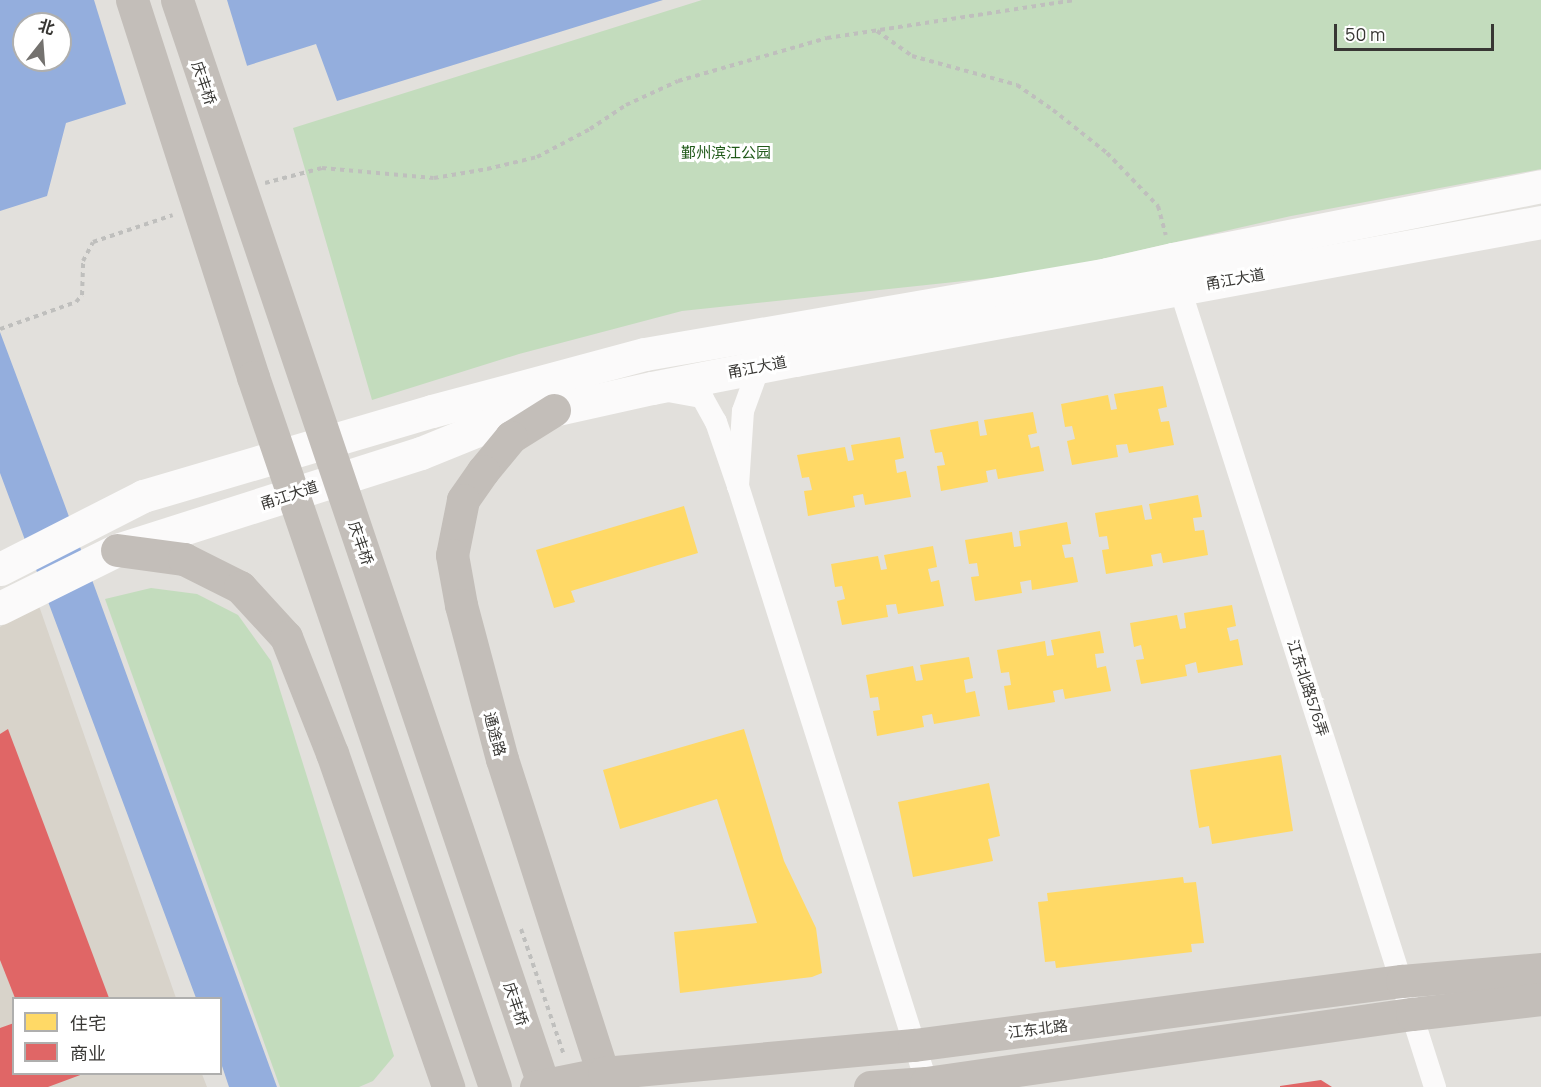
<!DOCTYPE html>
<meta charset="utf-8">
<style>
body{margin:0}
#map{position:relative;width:1541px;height:1087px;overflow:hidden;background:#e2e0dc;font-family:Manrope,"Noto Sans SC",sans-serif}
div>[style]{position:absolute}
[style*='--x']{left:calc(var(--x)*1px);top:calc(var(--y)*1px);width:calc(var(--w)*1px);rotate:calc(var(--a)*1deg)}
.built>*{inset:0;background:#d8d3ca}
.green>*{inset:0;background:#c3dcbd}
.water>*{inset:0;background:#94aedd}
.pier>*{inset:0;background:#e2e0dc}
.homes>*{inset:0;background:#ffd966}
.shops>*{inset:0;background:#e06666}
.path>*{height:4px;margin-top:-2px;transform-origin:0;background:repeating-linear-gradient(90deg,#bfbfbd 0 4.5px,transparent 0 9px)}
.street>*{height:22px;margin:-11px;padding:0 11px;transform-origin:11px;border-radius:11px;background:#fbfafa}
.secondary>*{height:33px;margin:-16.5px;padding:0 16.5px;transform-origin:16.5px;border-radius:16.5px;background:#fbfafa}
.primary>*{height:33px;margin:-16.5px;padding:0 16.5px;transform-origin:16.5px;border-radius:16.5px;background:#c3beb9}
span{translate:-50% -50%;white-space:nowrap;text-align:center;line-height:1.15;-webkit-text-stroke:6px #fff;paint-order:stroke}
.street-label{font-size:15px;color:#383734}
.park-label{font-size:15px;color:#215a1a}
.legend{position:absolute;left:12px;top:997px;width:210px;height:78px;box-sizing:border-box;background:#fff;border:2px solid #afafae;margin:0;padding:8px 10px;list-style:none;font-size:18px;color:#383734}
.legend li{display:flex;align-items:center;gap:12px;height:30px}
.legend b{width:30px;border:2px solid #afafae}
.north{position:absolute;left:12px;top:12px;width:60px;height:60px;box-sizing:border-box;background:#fff;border:2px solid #afafae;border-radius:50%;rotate:17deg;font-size:16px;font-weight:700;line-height:24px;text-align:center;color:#383734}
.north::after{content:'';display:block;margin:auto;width:21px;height:27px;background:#74726f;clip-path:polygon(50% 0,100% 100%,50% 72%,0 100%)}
.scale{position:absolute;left:1334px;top:24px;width:160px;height:27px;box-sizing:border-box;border:3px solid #383734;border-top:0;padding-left:8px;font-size:18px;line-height:21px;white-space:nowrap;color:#383734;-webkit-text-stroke:4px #fff;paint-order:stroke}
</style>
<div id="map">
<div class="built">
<div style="clip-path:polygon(38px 603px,176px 998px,14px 998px,14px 1074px,202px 1074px,207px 1087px,0 1087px,0 627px)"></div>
</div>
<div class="green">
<div style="clip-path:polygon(702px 0,1541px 0,1541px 169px,1291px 216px,1040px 273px,682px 311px,519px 354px,372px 400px,293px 128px)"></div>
<div style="clip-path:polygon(151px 588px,197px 594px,238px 615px,271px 661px,394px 1056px,373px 1081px,359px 1087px,280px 1087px,105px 599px)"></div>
</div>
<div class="water">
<div style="clip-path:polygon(evenodd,0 0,663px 0,337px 101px,316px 44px,66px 123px,47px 196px,0 211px,0 0,24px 24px,60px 24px,60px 60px,24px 60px,24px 24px)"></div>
<div style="clip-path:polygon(0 332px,64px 503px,277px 1087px,229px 1087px,221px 1063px,220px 998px,196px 998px,0 473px)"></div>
</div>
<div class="pier">
<div style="clip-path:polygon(94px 0,227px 0,248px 69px,127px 107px)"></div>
</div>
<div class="homes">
<div style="clip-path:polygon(1163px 386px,1167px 407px,1158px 409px,1161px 422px,1169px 421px,1174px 445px,1129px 453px,1127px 444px,1116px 445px,1118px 457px,1072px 465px,1067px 441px,1075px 439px,1072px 426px,1065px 427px,1061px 404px,1108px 395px,1111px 410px,1117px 409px,1114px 394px)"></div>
<div style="clip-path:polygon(1033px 412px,1037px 433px,1028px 435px,1031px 448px,1039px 446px,1044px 471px,998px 479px,996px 469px,986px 471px,988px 482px,941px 491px,937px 466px,945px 465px,942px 452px,935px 453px,930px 430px,978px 421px,980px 436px,987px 435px,984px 420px)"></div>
<div style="clip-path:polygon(900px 437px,904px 458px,895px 460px,897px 473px,906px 471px,911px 497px,865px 505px,863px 494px,853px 496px,855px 507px,808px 516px,804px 491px,812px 490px,809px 477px,802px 478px,797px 455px,845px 447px,848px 461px,854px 460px,851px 445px)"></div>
<div style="clip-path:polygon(1198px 495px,1202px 517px,1193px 518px,1195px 531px,1204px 530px,1208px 555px,1163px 563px,1161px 553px,1151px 555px,1153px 566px,1106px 574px,1102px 550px,1109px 549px,1107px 536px,1099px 537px,1095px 513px,1142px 505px,1145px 520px,1152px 519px,1149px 504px)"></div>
<div style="clip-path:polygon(684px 506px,698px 553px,571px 591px,575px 602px,554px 608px,536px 550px)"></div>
<div style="clip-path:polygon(1067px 522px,1071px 544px,1062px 545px,1065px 558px,1073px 557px,1078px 582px,1032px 590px,1031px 580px,1020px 582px,1022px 593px,975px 601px,971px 577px,979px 576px,977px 563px,969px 564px,965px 540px,1012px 532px,1014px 547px,1021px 546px,1019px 531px)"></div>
<div style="clip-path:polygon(933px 546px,937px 567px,928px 569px,931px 582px,939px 580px,944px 606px,898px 614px,896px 604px,886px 605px,888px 617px,842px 625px,837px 601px,845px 599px,842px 586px,835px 587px,831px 564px,878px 556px,881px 570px,887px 569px,884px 555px)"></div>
<div style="clip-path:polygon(1232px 605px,1236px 626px,1227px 628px,1230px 641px,1238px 639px,1243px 665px,1198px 673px,1196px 662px,1185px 665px,1187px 676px,1141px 684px,1136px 660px,1144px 659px,1141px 645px,1134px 647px,1130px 623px,1177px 615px,1180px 629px,1186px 628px,1184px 613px)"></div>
<div style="clip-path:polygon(1100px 631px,1104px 653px,1095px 654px,1097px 668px,1106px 666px,1111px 691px,1065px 699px,1063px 689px,1053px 691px,1055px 702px,1008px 710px,1004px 686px,1011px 685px,1009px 672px,1001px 673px,997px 650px,1045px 641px,1047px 656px,1054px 655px,1051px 640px)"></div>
<div style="clip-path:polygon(969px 657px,973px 678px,964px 680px,966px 693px,975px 691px,980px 716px,934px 724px,932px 714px,922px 716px,924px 727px,877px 736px,873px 711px,880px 710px,878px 697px,870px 698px,866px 675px,913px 666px,916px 681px,923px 680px,920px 665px)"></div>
<div style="clip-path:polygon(744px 729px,784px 861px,816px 928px,822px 973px,812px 977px,680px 993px,674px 932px,757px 923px,717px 799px,620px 829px,603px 770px)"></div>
<div style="clip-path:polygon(1281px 755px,1293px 831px,1212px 844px,1209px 826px,1199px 828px,1190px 770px)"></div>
<div style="clip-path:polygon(989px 783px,1000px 836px,988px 839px,993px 861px,913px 877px,898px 802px)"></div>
<div style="clip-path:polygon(1183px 877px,1184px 883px,1196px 882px,1204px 943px,1191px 944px,1192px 952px,1056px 968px,1055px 961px,1045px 962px,1038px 902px,1048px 901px,1047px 893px)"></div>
</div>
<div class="shops">
<div style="clip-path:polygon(8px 729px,54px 851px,109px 998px,15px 998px,0 960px,0 734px)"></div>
<div style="clip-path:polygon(14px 1023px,14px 1074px,83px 1074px,48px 1087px,0 1087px,0 1028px)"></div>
<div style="clip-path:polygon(1321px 1080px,1332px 1087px,1280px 1087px,1280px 1086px)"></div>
</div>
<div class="path">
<div style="--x:877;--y:31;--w:43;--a:35.5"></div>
<div style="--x:912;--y:56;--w:109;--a:15.4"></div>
<div style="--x:1017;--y:85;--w:44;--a:34.8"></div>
<div style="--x:1053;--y:110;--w:69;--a:38.5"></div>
<div style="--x:1107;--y:153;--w:74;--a:46.1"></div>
<div style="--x:1158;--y:206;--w:30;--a:75"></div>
<div style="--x:265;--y:183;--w:59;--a:-14.7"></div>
<div style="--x:322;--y:168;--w:112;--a:5.1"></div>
<div style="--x:434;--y:178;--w:54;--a:-9.6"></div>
<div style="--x:487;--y:169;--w:51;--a:-13.5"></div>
<div style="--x:537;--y:157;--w:60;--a:-27.8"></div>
<div style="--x:590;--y:129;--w:43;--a:-33.7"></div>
<div style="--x:626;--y:105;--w:57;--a:-24.8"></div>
<div style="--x:678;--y:81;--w:155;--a:-16.1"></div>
<div style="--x:827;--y:38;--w:251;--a:-8.7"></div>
<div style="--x:0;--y:329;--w:81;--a:-19.6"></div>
<div style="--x:76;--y:302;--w:9;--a:-49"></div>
<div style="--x:82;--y:295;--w:34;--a:-88"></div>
<div style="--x:83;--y:261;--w:21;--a:-62"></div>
<div style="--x:93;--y:242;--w:84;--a:-18.6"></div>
<div style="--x:521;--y:929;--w:133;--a:71.2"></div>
</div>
<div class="street">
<div style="--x:1180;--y:289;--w:838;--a:72.28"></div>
<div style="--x:668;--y:391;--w:35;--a:10"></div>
<div style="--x:702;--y:397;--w:29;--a:61"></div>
<div style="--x:716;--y:422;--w:68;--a:71"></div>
<div style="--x:738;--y:486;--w:75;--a:-86.2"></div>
<div style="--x:743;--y:411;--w:47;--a:-70"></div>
<div style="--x:738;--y:486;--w:630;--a:72.46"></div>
</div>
<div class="secondary">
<div style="--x:0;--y:569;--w:161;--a:-27"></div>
<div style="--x:143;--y:496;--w:301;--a:-16.4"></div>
<div style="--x:432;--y:411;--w:220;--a:-15"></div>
<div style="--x:645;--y:354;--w:469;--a:-9.8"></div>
<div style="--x:1107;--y:274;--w:68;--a:-12.8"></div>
<div style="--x:1173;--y:259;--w:375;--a:-11.2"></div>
<div style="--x:0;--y:608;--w:131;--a:-26.4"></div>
<div style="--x:117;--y:550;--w:319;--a:-17.7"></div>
<div style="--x:421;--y:453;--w:80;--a:-22.1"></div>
<div style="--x:495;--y:423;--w:161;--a:-12.6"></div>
<div style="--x:652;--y:388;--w:146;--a:-11.1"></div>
<div style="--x:795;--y:360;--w:759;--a:-10.48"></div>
</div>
<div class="primary">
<div style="--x:132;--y:0;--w:396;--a:72.2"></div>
<div style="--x:253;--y:377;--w:750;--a:71.18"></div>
<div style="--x:177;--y:0;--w:1147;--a:71.34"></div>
<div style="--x:554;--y:410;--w:51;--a:147.9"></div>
<div style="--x:511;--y:437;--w:44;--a:129.5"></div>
<div style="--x:483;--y:471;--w:35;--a:125"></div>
<div style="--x:463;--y:500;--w:56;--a:101.3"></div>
<div style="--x:452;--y:555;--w:51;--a:79.8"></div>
<div style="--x:461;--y:605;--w:159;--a:75.1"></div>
<div style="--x:502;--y:759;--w:344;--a:72.2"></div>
<div style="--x:117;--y:550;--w:68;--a:7.7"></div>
<div style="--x:184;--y:559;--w:63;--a:26.6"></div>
<div style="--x:240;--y:587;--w:68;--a:47.4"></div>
<div style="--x:286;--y:637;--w:125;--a:68.4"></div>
<div style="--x:332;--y:753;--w:354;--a:70.8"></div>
<div style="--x:536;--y:1087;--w:69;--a:-11.6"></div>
<div style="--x:604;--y:1073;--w:311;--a:-5.2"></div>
<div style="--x:914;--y:1045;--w:492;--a:-7.5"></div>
<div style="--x:1402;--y:981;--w:140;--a:-4.9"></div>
<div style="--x:870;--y:1087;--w:56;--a:-4.1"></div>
<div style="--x:926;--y:1083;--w:491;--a:-8.1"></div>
<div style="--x:1412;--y:1014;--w:130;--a:-6.6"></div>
</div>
<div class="street-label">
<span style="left:204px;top:83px;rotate:71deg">庆丰桥</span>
<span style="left:1235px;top:279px;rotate:-10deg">甬江大道</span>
<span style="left:757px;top:367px;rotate:-11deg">甬江大道</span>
<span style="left:289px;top:495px;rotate:-18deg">甬江大道</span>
<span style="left:361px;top:543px;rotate:71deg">庆丰桥</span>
<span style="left:1308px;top:688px;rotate:72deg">江东北路576弄</span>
<span style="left:495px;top:734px;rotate:75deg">通途路</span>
<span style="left:516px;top:1004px;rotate:71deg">庆丰桥</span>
<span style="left:1038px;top:1029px;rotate:-7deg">江东北路</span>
</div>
<div class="park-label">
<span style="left:726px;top:153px">鄞州滨江公园</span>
</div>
<ul class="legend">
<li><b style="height:16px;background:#ffd966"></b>住宅</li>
<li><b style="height:16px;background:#e06666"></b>商业</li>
</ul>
<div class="north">北</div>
<div class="scale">50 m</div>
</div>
